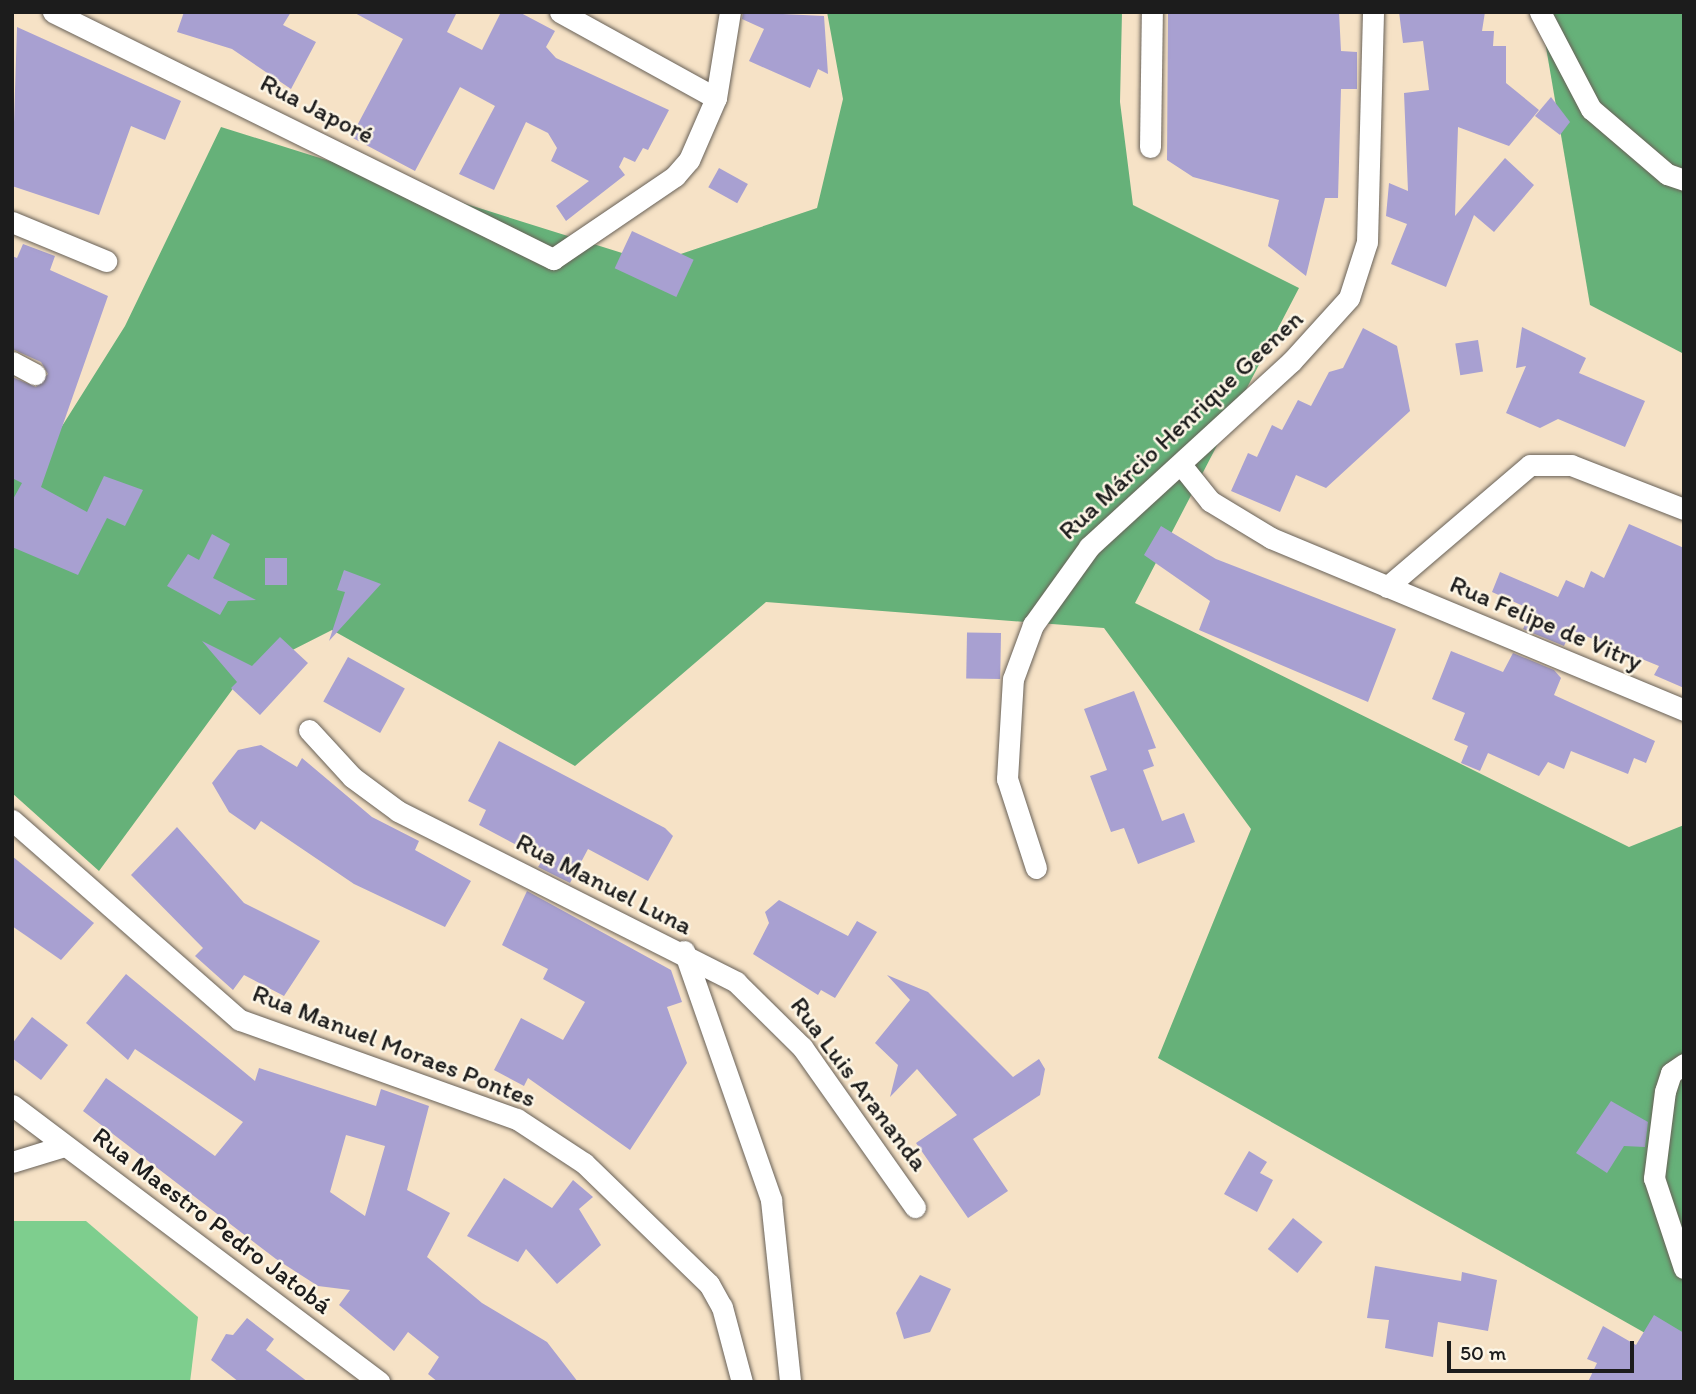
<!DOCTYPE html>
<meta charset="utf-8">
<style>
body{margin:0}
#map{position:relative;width:1696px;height:1394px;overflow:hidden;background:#f6e2c6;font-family:Itim,sans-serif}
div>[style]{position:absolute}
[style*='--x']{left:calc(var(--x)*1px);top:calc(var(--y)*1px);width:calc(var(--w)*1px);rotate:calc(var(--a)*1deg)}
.green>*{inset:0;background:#7ece8e}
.forest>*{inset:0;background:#66b179}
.building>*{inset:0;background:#a8a0d1;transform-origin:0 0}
.roads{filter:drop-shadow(0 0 2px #686158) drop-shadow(0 0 2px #686158)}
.street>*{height:21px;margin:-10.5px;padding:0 10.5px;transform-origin:10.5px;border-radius:10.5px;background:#fff}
span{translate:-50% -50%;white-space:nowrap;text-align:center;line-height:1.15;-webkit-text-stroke:5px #fcf5e5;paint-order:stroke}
.street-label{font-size:26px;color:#1c1c1c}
.frame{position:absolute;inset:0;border:14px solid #1c1c1c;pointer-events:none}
.scale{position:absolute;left:1447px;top:1341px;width:187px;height:32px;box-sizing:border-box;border:4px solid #1c1c1c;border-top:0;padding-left:9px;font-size:21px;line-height:24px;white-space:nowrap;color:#1c1c1c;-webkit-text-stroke:5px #fcf5e5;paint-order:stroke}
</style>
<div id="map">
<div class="green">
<div style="clip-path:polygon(12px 1221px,86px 1221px,198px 1317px,190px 1382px,12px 1382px)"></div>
</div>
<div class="forest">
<div style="clip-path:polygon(827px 12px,1122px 12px,1120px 102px,1133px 205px,1299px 288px,1135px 603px,1629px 847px,1684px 825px,1684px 1355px,1158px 1058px,1251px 829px,1104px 628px,766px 602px,575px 766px,332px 630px,243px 675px,99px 871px,12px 793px,12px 456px,37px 466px,125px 326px,221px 127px,654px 263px,817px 208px,843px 99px)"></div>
<div style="clip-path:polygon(1540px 12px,1684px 12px,1684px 354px,1590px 305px)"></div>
</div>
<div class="building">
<div style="clip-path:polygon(184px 12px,291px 12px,283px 25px,316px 42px,291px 89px,232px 49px,177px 32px)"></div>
<div style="clip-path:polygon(353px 12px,457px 12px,447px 32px,482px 50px,501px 12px,519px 12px,555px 31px,546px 47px,556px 58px,669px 110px,648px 150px,643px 148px,635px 162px,624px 157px,619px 167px,625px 175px,566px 221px,556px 206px,589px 181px,551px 161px,557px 148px,548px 133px,526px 122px,494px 190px,459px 174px,495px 106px,460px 87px,415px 171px,351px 137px,403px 39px)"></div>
<div style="clip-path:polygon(743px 12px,824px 16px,828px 74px,818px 69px,810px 88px,749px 61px,764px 29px,742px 19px)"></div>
<div style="clip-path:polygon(1339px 12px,1341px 51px,1357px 52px,1357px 89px,1341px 89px,1338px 198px,1325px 198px,1306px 276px,1268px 246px,1279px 200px,1193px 177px,1167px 160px,1168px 14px)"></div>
<div style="clip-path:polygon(1399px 12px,1485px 12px,1482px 31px,1494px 31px,1493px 46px,1506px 46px,1506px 83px,1539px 110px,1509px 146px,1458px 127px,1455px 216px,1505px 158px,1534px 185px,1494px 232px,1474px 215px,1446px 287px,1391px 264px,1407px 224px,1386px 216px,1389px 183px,1408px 191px,1404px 93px,1429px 90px,1423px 41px,1403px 43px)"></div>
<div style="clip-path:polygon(17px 27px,181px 101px,165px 140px,131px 126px,99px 215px,12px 186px)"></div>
<div style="clip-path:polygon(1551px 97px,1570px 122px,1560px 135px,1535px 116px)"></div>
<div style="left:719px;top:168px;width:33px;height:22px;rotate:29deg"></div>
<div style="left:632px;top:231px;width:68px;height:41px;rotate:25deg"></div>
<div style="clip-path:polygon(23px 244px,55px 256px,50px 270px,108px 296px,41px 487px,87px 512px,104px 476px,143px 490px,125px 526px,107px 518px,78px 575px,12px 547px,12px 501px,22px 483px,12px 478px,12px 377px,36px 387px,48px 374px,41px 362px,12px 349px,12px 256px,17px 258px)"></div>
<div style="clip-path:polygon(1522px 327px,1586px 358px,1579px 373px,1645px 401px,1625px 447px,1558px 419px,1540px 428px,1506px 413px,1526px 366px,1516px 368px)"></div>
<div style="clip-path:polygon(1363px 328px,1397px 346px,1410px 411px,1326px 488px,1296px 475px,1280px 512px,1231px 491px,1248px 453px,1257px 457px,1272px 425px,1282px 430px,1298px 400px,1311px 406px,1329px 372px,1343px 368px)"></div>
<div style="left:1478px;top:340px;width:32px;height:23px;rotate:81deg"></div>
<div style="clip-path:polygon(1629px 524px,1684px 548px,1684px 688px,1654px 675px,1659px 666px,1571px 630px,1564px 646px,1523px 629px,1532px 610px,1492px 592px,1500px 572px,1558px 597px,1566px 580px,1584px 588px,1591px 571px,1604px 578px)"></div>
<div style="clip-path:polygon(1161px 526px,1216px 559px,1396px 629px,1368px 702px,1199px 630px,1210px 601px,1144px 555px)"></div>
<div style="clip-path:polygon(212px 534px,230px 544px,213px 578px,256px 600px,228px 601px,220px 615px,167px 586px,188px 554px,199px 560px)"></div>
<div style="left:265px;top:558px;width:22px;height:27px"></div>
<div style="clip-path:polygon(344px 570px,381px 584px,329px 641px,345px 592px,337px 590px)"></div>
<div style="left:1001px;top:633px;width:46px;height:34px;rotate:91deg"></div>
<div style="clip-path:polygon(280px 637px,308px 663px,260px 715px,231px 688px,237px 682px,202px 641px,252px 666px)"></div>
<div style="clip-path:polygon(1451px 651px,1503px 672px,1513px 653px,1554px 670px,1561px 678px,1554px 695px,1655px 741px,1646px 763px,1634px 758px,1628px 774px,1571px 751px,1564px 769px,1548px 762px,1539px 776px,1488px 753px,1480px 771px,1461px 763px,1468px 746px,1454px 740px,1465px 713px,1432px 699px)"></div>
<div style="left:348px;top:657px;width:65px;height:51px;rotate:29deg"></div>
<div style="clip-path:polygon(1134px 691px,1156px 748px,1148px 750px,1154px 766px,1143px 770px,1162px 821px,1184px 813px,1195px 842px,1138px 864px,1124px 828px,1111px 832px,1090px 776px,1107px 770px,1084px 709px)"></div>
<div style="clip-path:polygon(499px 741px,665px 828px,673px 836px,648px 881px,588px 849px,570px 883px,538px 867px,543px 859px,479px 825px,486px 810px,468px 801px)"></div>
<div style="clip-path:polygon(261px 745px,297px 767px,302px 758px,372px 817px,419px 841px,415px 850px,471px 881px,445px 927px,354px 884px,261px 821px,255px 830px,229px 812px,212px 783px,238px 750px)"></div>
<div style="clip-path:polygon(177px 827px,244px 903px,320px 941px,284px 996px,244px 975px,233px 990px,195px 956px,203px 948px,131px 875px)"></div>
<div style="clip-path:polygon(12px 856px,94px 923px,61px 960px,12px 926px)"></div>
<div style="clip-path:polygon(527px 891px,671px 970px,682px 1002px,667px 1007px,687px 1063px,630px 1150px,528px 1078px,524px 1086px,494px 1070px,521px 1018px,563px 1040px,585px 1002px,543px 979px,548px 969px,502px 945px)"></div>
<div style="clip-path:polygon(779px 900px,848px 936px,857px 921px,877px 932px,835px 998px,821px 990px,818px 995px,753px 954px,769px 923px,765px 912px)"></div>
<div style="clip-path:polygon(evenodd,126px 974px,255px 1081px,259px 1068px,376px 1106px,381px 1089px,429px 1106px,407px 1190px,450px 1213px,427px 1257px,482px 1303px,547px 1342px,578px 1382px,438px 1382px,428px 1374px,439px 1357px,408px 1332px,394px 1351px,339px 1305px,350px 1290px,318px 1286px,276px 1259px,83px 1111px,106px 1078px,215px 1156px,243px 1122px,135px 1049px,128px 1060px,86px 1023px,126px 974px,346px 1135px,385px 1146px,365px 1216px,330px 1192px,346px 1135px)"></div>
<div style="clip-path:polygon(887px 975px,928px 992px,1013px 1077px,1039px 1059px,1045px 1069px,1040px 1095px,973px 1139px,1008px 1191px,968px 1218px,916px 1143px,957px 1115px,917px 1069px,890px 1097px,898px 1065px,875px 1043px,910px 1000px)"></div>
<div style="clip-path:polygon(32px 1017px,68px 1045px,41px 1080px,12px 1058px,12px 1044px)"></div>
<div style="clip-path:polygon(1611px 1101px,1648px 1122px,1645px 1147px,1624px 1146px,1607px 1173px,1576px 1153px)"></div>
<div style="clip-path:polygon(1249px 1151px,1267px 1162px,1260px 1173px,1273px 1180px,1257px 1212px,1224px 1194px)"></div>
<div style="clip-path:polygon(504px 1178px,552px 1208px,573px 1180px,593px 1197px,579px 1209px,601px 1245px,557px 1284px,526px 1249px,518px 1262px,467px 1236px)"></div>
<div style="left:1293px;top:1218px;width:38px;height:40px;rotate:39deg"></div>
<div style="clip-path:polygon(1375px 1266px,1461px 1281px,1462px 1272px,1497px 1280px,1488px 1331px,1438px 1322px,1433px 1357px,1385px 1348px,1389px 1320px,1367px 1318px)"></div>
<div style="clip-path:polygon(920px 1275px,951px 1289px,930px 1332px,904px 1339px,896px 1313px)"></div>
<div style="clip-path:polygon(1654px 1315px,1684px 1333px,1684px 1382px,1588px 1382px,1597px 1363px,1587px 1359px,1603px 1326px,1636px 1345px)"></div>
<div style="clip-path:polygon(247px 1318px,274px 1339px,266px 1350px,308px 1382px,239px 1382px,211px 1360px,226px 1334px,233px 1335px)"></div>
</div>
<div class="roads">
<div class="street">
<div style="--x:53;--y:12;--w:558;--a:26.29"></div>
<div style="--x:553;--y:259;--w:148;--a:-34.2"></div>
<div style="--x:675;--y:176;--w:21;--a:-49"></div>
<div style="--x:689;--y:160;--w:68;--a:-66.5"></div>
<div style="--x:716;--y:98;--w:87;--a:-80.8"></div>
<div style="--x:560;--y:12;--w:178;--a:28.9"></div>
<div style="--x:1540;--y:12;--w:110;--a:62.3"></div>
<div style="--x:1591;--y:109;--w:100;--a:40.5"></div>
<div style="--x:1667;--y:174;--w:18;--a:19"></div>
<div style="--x:1150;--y:147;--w:135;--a:-89.2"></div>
<div style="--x:12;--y:222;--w:102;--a:22.5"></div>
<div style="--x:12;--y:362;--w:26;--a:28"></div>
<div style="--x:1182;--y:466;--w:45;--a:51.3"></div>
<div style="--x:1210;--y:501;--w:71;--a:31.2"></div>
<div style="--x:1271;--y:538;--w:447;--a:22.6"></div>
<div style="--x:1387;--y:587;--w:188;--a:-40.5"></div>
<div style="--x:1530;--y:465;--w:41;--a:0"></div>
<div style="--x:1571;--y:465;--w:121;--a:21.3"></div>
<div style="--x:309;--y:730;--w:64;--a:47.5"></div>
<div style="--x:352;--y:777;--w:57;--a:36.5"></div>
<div style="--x:398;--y:811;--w:379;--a:26.8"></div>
<div style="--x:736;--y:982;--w:93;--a:44.6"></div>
<div style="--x:802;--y:1047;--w:196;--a:54.8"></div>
<div style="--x:12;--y:820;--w:303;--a:41.3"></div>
<div style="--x:240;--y:1020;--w:294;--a:19.7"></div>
<div style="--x:517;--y:1119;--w:80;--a:33.3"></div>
<div style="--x:584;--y:1163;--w:174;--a:44.1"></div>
<div style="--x:709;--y:1284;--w:26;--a:61"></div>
<div style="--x:722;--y:1307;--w:78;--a:75.1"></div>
<div style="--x:1036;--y:868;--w:94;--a:-108"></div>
<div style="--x:1007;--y:779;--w:100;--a:-86.6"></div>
<div style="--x:1013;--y:679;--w:58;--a:-69.7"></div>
<div style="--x:1033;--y:625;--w:96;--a:-54.3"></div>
<div style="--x:1089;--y:547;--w:274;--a:-42.5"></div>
<div style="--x:1291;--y:362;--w:86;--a:-47.8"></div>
<div style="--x:1349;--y:298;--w:59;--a:-72.2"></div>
<div style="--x:1367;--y:242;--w:230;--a:-88.5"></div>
<div style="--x:684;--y:951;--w:264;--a:70.7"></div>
<div style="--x:771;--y:1200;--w:183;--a:84"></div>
<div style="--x:1684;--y:1064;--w:16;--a:145"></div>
<div style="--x:1671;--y:1073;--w:19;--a:108"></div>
<div style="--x:1665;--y:1091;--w:88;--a:97.2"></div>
<div style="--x:1654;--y:1178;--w:95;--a:71.6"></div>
<div style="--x:12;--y:1105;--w:460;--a:37"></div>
<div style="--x:12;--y:1162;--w:54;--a:-17.1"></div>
</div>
</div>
<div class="street-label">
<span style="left:317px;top:109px;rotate:27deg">Rua Japoré</span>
<span style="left:1181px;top:425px;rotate:-43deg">Rua Márcio Henrique Geenen</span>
<span style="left:1546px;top:623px;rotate:23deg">Rua Felipe de Vitry</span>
<span style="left:604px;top:884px;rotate:27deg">Rua Manuel Luna</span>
<span style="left:394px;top:1046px;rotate:21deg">Rua Manuel Moraes Pontes</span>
<span style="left:859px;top:1084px;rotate:53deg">Rua Luis Arananda</span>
<span style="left:212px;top:1221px;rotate:37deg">Rua Maestro Pedro Jatobá</span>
</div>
<div class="frame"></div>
<div class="scale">50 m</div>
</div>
